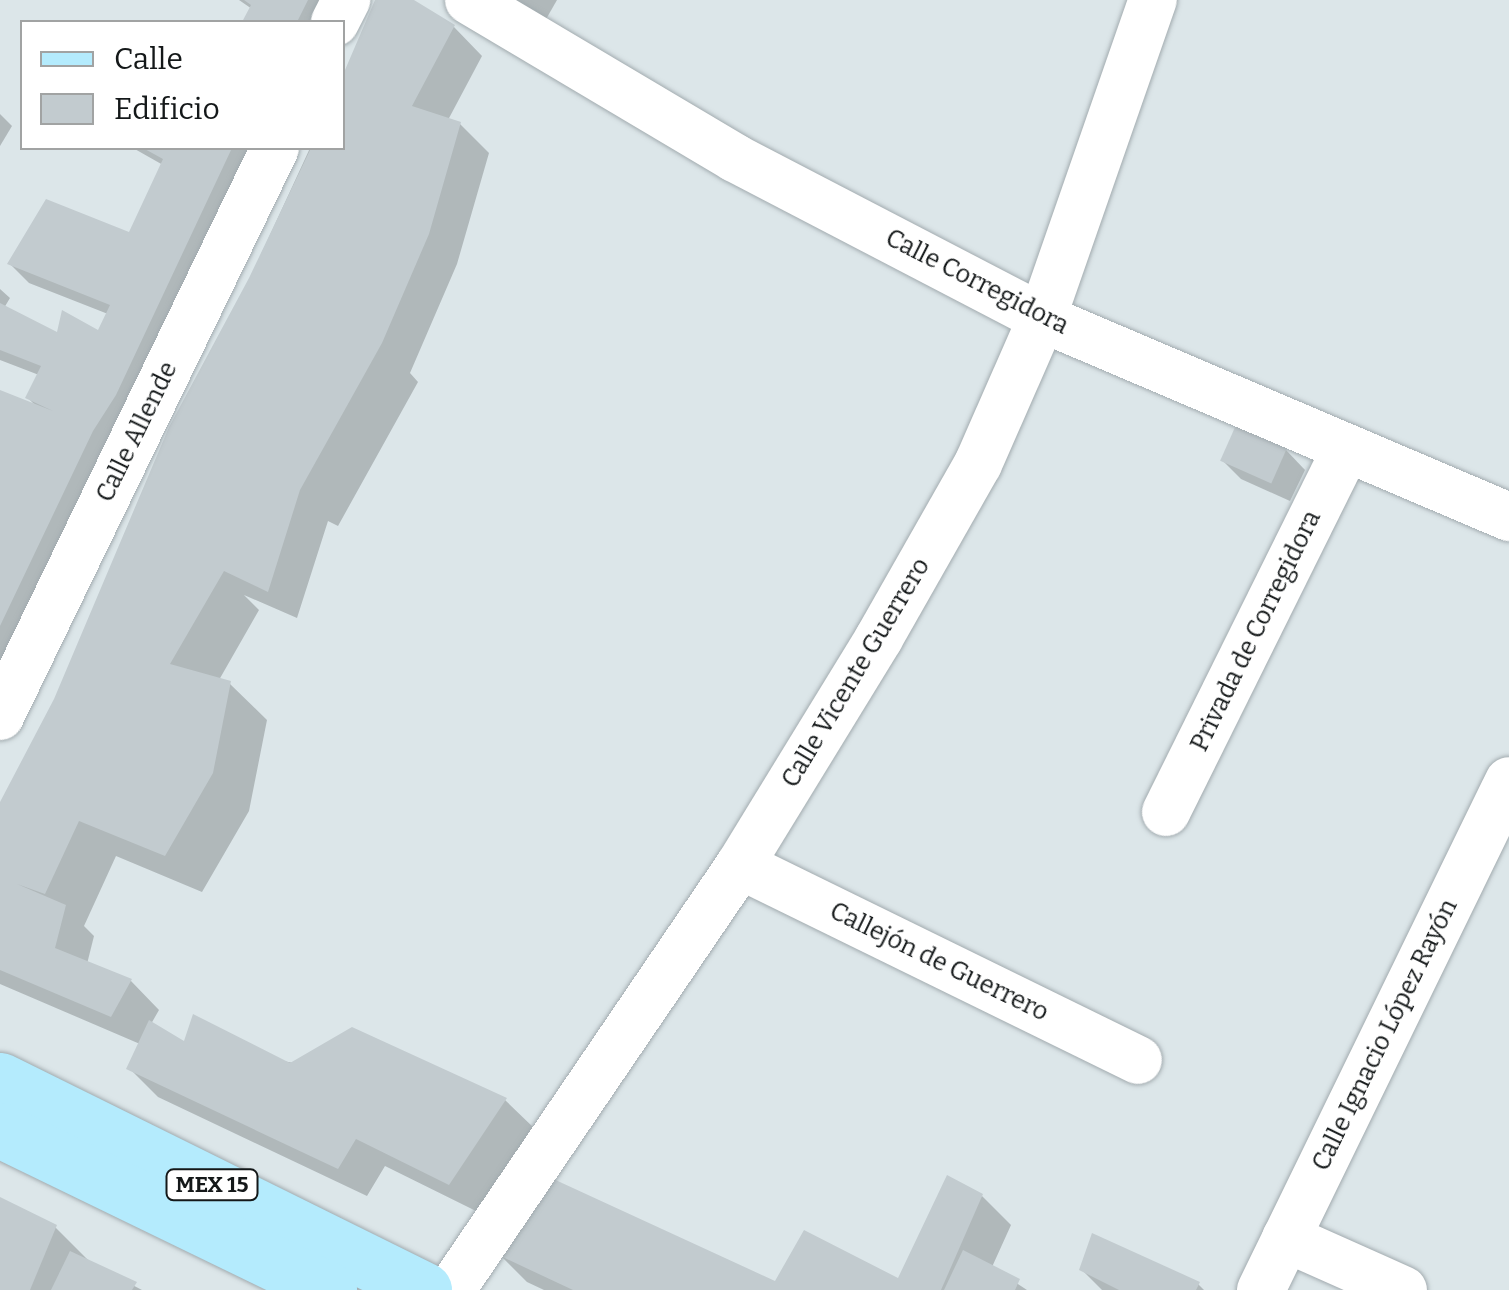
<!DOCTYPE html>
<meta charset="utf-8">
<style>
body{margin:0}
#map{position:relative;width:1509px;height:1290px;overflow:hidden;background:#dce6e9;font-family:Bitter,serif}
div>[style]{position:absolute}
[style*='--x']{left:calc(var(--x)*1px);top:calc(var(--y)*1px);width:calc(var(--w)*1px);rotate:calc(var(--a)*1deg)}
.shadow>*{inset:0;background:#0003}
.building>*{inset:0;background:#c2cbcf;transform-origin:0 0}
.roads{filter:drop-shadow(0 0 2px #a2abaf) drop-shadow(0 0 2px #a2abaf)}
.street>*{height:48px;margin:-24px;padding:0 24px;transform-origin:24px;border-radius:24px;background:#fff}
.primary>*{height:55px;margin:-27.5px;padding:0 27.5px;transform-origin:27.5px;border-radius:27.5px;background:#b4ebfd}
span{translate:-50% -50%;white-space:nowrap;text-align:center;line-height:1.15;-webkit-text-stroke:8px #fff;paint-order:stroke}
.shield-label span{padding:2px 8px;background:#fff;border:2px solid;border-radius:8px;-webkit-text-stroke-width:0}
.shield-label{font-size:22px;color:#141819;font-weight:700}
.street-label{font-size:25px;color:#141819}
.legend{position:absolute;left:20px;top:20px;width:325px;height:130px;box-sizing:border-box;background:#fff;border:2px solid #a1a3a3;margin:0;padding:12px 18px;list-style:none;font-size:30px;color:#141819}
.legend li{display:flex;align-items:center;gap:20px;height:50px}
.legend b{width:50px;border:2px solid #a1a3a3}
</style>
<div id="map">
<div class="shadow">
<div style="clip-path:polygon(239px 0,336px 0,324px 22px,245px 22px,252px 9px)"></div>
<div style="clip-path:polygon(377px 0,409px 0,454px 27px,482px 56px,448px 120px,460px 124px,489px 153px,457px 264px,410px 373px,418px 382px,338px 526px,328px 521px,297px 618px,244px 595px,259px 610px,219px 680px,229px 683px,267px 720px,249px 811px,202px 892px,116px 856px,84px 926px,94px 936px,87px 964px,131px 981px,159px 1010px,151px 1024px,186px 1044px,505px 1100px,534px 1128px,478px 1212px,385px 1166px,367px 1196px,158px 1097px,129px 1068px,140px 1044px,0 984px,0 807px,56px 700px,310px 148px,342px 148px)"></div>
<div style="clip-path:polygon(507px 0,557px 0,545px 21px)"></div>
<div style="clip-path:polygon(0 114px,12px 126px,0 146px)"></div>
<div style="clip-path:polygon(133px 148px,259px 148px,0 693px,0 392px,39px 409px,28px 398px,39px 375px,0 360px,0 289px,10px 298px,4px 308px,58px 336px,99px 333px,108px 314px,29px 283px,10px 264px,130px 236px,163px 165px)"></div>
<div style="clip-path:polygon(1237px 428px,1286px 450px,1305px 470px,1290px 501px,1241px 479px,1222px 460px)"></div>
<div style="clip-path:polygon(982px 1196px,1011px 1225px,992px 1267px,1027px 1290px,544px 1290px,527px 1282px,499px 1254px,776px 1284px,899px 1281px)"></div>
<div style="clip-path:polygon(0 1200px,55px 1227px,92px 1264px,142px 1290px,0 1290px)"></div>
<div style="clip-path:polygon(1081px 1269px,1198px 1284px,1204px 1290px,1102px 1290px)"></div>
</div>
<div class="building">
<div style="clip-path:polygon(244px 0,308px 0,297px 22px,242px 22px,251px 5px)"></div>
<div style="clip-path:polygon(375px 0,414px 0,455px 25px,412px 106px,461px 122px,429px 234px,382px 343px,300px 490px,268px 592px,224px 571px,170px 664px,231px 681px,213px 773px,165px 856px,79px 821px,45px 894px,17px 884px,66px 905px,55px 948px,132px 979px,111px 1017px,0 970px,0 802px,54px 699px,169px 427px,249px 278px,311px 148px,342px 148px,342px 77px)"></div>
<div style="clip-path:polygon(143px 148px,232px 148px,116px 395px,93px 431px,0 626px,0 390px,53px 411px,25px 398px,41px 366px,0 350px,0 303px,57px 332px,62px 310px,98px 330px,110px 305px,7px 264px,46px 199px,129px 232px,163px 159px)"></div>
<div style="left:1236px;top:425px;width:56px;height:39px;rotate:24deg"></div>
<div style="clip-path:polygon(193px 1014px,290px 1063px,352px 1027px,507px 1098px,449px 1185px,356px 1139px,338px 1169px,126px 1069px,149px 1020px,184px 1041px)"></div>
<div style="clip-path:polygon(947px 1175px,983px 1194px,941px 1290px,573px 1290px,496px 1254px,549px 1177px,775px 1281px,804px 1230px,898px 1278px)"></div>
<div style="clip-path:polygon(0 1197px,57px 1225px,30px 1290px,0 1290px)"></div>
<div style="clip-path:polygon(1092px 1233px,1200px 1282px,1196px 1290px,1119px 1290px,1079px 1270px)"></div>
<div style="clip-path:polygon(963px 1250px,1020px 1279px,1015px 1290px,944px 1290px)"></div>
<div style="clip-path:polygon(70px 1251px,137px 1282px,132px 1290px,51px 1290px)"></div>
</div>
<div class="roads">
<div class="street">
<div style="--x:469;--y:0;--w:309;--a:30.7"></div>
<div style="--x:735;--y:158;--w:346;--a:27.5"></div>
<div style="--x:1042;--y:318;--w:508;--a:23.08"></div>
<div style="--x:335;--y:22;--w:25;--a:-63"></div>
<div style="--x:0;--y:716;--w:631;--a:-64.17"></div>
<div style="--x:1166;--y:812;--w:404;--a:-63.6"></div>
<div style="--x:740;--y:865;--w:443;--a:26.1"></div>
<div style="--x:1286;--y:1238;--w:128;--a:24"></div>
<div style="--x:451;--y:1290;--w:514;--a:-55.78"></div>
<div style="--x:740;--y:865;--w:266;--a:-58.5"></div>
<div style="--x:879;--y:638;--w:200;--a:-60.4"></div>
<div style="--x:978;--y:464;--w:159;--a:-66.3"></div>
<div style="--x:1042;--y:318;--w:337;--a:-70.8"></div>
<div style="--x:1261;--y:1290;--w:566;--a:-64.02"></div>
</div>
<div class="primary">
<div style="--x:0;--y:1080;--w:473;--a:26.3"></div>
<div style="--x:0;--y:1130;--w:366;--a:25.9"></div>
</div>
</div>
<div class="shield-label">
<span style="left:212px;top:1185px">MEX 15</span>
</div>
<div class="street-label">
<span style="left:977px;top:282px;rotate:27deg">Calle Corregidora</span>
<span style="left:137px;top:432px;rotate:-64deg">Calle Allende</span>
<span style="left:1256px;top:631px;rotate:-64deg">Privada de Corregidora</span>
<span style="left:856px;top:673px;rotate:-59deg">Calle Vicente Guerrero</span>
<span style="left:939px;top:962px;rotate:26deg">Callejón de Guerrero</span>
<span style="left:1385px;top:1035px;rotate:-64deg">Calle Ignacio López Rayón</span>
</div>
<ul class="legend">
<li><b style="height:12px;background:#b4ebfd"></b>Calle</li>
<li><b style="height:28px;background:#c2cbcf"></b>Edificio</li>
</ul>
</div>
